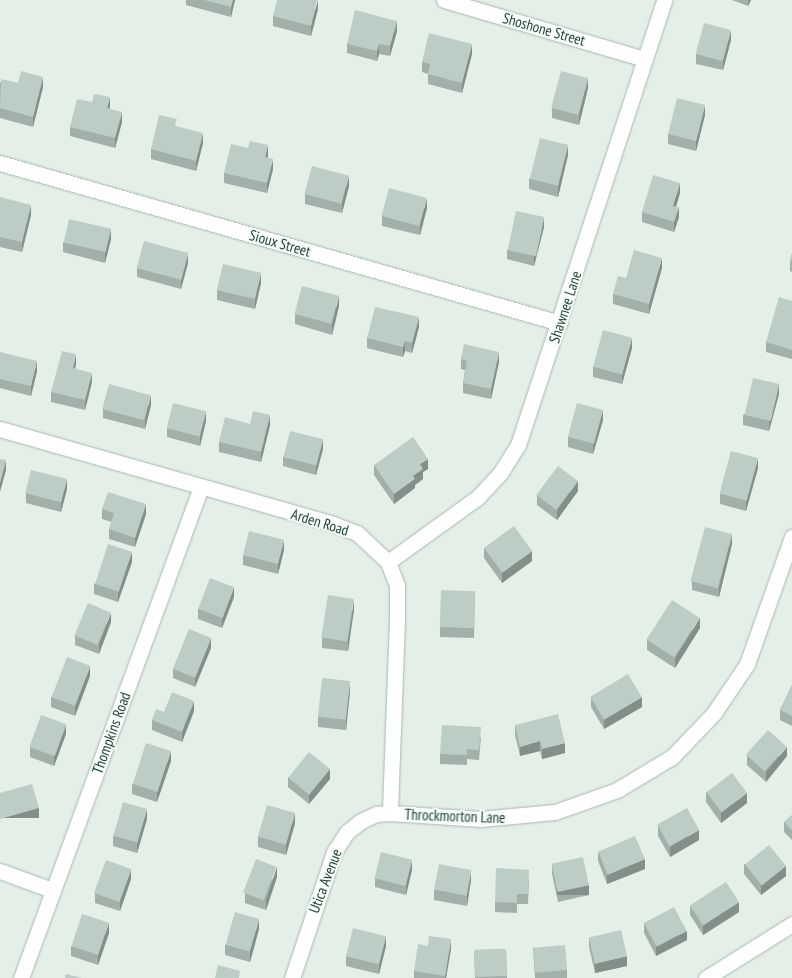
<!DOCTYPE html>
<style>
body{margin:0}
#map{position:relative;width:792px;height:978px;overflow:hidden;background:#e4efe8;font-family:"PT Sans Narrow",sans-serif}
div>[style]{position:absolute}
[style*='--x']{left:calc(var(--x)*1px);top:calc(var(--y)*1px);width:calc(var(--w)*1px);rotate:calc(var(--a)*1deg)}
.roads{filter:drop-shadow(0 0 1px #a6b8af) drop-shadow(0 0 1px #a6b8af)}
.minor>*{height:15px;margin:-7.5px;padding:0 7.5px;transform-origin:7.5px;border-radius:7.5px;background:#fff}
.tertiary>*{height:15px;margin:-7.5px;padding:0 7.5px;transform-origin:7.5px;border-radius:7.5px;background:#fff}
.wall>*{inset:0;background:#a1b0a9;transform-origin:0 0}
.shaded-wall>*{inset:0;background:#839089;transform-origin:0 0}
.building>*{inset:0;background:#bbcdc4;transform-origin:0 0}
span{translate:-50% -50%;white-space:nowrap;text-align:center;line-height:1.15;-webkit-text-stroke:4px #f5fbf7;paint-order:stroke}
.street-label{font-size:15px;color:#214335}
</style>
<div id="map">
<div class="roads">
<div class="minor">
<div style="--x:444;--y:0;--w:209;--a:16.4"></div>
<div style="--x:0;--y:163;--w:582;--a:15.95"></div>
<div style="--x:0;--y:429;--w:346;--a:15.9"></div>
<div style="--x:333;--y:524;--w:26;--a:21"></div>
<div style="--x:357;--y:533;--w:42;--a:43.1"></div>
<div style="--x:388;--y:562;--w:26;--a:69"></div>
<div style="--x:397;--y:586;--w:33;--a:90"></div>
<div style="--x:397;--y:619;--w:194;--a:92.1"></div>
<div style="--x:390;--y:813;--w:14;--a:176"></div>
<div style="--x:376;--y:814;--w:17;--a:155"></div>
<div style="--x:361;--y:821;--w:18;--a:142"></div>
<div style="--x:347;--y:832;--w:24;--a:123"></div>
<div style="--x:334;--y:852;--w:133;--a:108.4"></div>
<div style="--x:388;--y:562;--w:111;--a:-35.8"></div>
<div style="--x:478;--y:497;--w:34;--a:-47"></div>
<div style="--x:501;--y:472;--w:32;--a:-58"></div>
<div style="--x:518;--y:445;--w:468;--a:-71.8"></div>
<div style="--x:0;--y:871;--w:55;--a:20.1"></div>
<div style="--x:21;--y:978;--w:523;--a:-69.87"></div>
<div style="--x:706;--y:978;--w:102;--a:-32.1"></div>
</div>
<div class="tertiary">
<div style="--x:390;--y:813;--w:91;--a:3.8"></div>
<div style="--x:481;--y:819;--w:74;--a:-5.4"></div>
<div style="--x:555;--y:812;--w:66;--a:-19.5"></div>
<div style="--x:617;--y:790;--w:64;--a:-31"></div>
<div style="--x:672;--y:757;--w:61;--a:-46.3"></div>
<div style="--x:714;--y:713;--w:59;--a:-56"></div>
<div style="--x:747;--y:664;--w:135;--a:-70.5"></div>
</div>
</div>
<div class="wall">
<div style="clip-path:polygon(186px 0,235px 0,231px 17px,186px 5px)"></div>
<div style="clip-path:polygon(732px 0,751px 0,748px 6px)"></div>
<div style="clip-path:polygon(318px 9px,311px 36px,273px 26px,273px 16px)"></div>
<div style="clip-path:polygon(397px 31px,390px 56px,379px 54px,377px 61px,347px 53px,347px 44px)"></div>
<div style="clip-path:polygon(731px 40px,723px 70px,696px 64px,696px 54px)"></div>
<div style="clip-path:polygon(472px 54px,462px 93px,428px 84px,428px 74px,422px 72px,422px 62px)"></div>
<div style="clip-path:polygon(0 82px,43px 87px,33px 127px,0 118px)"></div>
<div style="clip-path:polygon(588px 88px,579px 125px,552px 118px,552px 108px)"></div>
<div style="clip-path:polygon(110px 107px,109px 109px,122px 122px,115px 148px,70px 136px,70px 127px)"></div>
<div style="clip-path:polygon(705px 115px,696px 151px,668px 144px,668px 134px)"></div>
<div style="clip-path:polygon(203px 143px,196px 171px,151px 159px,151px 149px)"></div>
<div style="clip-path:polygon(268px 155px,268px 157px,273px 169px,267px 193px,224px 183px,224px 173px)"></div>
<div style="clip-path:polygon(568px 155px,558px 197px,529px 189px,529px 179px)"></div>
<div style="clip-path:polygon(349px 186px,342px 213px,305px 204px,305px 194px)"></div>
<div style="clip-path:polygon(680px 193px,676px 207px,679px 217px,674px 232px,642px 222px,642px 212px)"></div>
<div style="clip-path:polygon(0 197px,31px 215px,22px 252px,0 247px)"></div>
<div style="clip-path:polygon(427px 208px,420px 235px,382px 226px,382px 216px)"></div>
<div style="clip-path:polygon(544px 227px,534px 266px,507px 259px,507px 250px)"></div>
<div style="clip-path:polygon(111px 239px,105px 263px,63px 252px,63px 242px)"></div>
<div style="clip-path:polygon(792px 253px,792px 272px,790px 271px,790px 261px)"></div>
<div style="clip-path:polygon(188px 263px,181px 289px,137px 277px,137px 268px)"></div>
<div style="clip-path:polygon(662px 268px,649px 314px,613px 304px,613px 294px,626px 278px)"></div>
<div style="clip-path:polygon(261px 283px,255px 309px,217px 300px,217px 290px)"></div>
<div style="clip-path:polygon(792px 301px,792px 359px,766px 352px,766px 342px)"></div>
<div style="clip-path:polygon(339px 306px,332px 335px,295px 324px,295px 314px)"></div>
<div style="clip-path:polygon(419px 327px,412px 353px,405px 351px,403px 357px,367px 348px,367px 338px)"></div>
<div style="clip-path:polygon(632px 348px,622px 384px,593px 377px,593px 367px)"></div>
<div style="clip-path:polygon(0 352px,37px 371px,31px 396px,0 388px)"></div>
<div style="clip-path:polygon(461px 359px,499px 362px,491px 399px,463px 393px,463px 383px,465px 370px,461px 369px)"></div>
<div style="clip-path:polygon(76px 364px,75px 368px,92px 382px,85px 410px,51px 402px,51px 392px)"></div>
<div style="clip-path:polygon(779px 394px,769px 431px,743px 425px,743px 415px)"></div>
<div style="clip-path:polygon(151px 405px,145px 429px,103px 418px,103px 409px)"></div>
<div style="clip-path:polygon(603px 420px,593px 454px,568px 447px,568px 437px)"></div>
<div style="clip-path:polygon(206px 421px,200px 446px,167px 437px,167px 428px)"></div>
<div style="clip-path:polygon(250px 424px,270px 425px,261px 462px,219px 452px,219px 442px)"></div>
<div style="clip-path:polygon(323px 449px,316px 475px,283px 466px,283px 457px)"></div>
<div style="clip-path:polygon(374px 465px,428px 469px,423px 472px,423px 479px,415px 485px,415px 488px,394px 504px,374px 475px)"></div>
<div style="clip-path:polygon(758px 468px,746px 511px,720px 504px,720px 494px)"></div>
<div style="clip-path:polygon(67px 489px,61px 512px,26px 503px,26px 493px)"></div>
<div style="clip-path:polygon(578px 491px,557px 520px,537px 505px,537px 495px)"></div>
<div style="clip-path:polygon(102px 509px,146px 514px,135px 547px,109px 539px,109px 529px,112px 522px,102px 519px)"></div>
<div style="clip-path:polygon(732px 544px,719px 597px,692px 590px,692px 581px)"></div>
<div style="clip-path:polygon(484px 548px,532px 561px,502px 583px,484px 558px)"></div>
<div style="clip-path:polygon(284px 550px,278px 574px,243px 565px,243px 555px)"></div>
<div style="clip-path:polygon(132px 562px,118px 602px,94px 594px,94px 584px)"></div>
<div style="clip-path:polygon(475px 591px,474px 638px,440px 637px,440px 627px)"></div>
<div style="clip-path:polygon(234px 597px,222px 628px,198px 619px,198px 609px)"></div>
<div style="clip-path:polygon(354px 609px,348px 651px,322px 648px,322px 638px)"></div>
<div style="clip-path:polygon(111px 622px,99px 654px,75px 645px,75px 635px)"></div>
<div style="clip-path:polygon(700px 628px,675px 668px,647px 650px,647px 640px)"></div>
<div style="clip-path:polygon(211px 648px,195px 687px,173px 678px,173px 669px)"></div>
<div style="clip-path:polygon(90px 676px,75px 716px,51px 707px,51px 697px)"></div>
<div style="clip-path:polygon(792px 685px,792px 726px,780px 720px,780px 710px)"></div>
<div style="clip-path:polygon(350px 691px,346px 730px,318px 727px,318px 717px)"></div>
<div style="clip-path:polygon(591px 697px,642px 707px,604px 729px,591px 707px)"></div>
<div style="clip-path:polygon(194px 711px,182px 742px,152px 730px,152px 720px,164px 712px)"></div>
<div style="clip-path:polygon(515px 725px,565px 753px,542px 759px,540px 751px,520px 756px,515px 735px)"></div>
<div style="clip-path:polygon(66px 734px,54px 766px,30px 757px,30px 747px)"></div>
<div style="clip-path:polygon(481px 737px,479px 760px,467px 759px,467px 765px,440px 764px,440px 754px)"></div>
<div style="clip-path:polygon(747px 755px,787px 756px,766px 782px,747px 765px)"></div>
<div style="clip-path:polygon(171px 761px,157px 802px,132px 794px,132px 784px)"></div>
<div style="clip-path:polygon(288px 777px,330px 779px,309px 804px,288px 787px)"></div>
<div style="clip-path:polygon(706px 792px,747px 803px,721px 823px,706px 802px)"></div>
<div style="clip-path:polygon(792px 815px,792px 840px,784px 832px,784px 822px)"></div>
<div style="clip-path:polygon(147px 819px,137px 853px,113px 846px,113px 836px)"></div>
<div style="clip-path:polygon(295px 823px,286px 855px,258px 847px,258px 837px)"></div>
<div style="clip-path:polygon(658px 826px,699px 840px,670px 857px,658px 836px)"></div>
<div style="clip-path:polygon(598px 852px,645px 869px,607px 884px,598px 861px)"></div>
<div style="clip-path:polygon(552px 864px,589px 895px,558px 902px,552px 874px)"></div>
<div style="clip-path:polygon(744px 864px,786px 876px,761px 895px,744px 874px)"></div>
<div style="clip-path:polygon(412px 870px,406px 895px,375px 887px,375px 878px)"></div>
<div style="clip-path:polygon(277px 877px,266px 910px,245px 903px,245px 893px)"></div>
<div style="clip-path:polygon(131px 879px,120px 911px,95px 903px,95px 893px)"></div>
<div style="clip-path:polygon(471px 880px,467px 906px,434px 900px,434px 890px)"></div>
<div style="clip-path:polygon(529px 880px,528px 904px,517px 904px,517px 913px,495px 912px,495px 902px)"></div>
<div style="clip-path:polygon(690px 905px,739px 912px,703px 935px,690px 915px)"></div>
<div style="clip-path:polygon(644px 923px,687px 940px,656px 956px,644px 933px)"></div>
<div style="clip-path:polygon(259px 929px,250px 962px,225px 955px,225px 945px)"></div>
<div style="clip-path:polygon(109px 933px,98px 965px,71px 956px,71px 946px)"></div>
<div style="clip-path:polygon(589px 937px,627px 966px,595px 973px,589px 947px)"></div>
<div style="clip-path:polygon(386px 946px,379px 974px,346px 966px,346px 956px)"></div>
<div style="clip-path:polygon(533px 947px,567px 970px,567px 978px,535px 978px)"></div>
<div style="clip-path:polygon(451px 949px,446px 978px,414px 978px,414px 971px)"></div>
<div style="left:506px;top:949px;width:29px;height:32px;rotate:88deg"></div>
</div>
<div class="shaded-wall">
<div style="clip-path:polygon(233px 0,235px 0,231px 17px,231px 7px)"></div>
<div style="clip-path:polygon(318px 0,318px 9px,311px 36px,311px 26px)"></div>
<div style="clip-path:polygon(748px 0,751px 0,748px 6px)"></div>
<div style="clip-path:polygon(397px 21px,397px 31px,390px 56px,390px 46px)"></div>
<div style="clip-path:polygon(731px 30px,731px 40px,723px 70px,723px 60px)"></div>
<div style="clip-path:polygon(379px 44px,379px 54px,377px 61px,377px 51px)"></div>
<div style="clip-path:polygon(472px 44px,472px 54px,462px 93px,462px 83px)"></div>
<div style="clip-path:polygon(43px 77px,43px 87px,33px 127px,33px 117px)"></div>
<div style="clip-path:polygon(588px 78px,588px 88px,579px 125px,579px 115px)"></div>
<div style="clip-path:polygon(110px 97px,110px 107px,107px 118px,107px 108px)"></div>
<div style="clip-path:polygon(705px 105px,705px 115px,696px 151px,696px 141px)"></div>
<div style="clip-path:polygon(122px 112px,122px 122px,115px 148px,115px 138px)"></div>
<div style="clip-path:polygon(203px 133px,203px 143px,196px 171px,196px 161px)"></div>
<div style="clip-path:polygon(268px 145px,268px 155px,265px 167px,265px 157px)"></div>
<div style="clip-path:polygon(568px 145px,568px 155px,558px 197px,558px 187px)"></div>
<div style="clip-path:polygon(273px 159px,273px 169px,267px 193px,267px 183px)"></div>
<div style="clip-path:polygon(349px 176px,349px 186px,342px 213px,342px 203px)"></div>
<div style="clip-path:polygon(680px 183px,680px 193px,673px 216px,673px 206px)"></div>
<div style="clip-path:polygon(427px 198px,427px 208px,420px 235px,420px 225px)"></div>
<div style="clip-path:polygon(31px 205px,31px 215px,22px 252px,22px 242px)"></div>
<div style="clip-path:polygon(679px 207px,679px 217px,674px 232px,674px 222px)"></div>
<div style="clip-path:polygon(544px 217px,544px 227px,534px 266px,534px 256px)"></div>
<div style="clip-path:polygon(111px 229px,111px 239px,105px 263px,105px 253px)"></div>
<div style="clip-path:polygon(188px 253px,188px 263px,181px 289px,181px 279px)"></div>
<div style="clip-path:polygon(662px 258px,662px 268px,649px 314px,649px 304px)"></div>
<div style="clip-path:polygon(261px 273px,261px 283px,255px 309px,255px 299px)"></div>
<div style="clip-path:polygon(339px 296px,339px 306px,332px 335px,332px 325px)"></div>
<div style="clip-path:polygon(419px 317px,419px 327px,412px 353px,412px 343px)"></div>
<div style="clip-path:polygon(632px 338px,632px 348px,622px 384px,622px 375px)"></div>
<div style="clip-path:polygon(405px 341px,405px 351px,403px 357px,403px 347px)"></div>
<div style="clip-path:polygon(499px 352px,499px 362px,491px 399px,491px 389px)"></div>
<div style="clip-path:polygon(76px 354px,76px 364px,73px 378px,73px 368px)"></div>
<div style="clip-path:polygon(37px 361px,37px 371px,31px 396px,31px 386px)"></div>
<div style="clip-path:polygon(92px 373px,92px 382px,85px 410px,85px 400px)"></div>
<div style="clip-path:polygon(779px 384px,779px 394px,769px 431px,769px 421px)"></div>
<div style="clip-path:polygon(151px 395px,151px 405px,145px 429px,145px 419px)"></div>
<div style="clip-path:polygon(603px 410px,603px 420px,593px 454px,593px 444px)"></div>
<div style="clip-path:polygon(206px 411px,206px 421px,200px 446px,200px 436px)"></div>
<div style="clip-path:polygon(270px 415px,270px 425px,261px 462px,261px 452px)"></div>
<div style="clip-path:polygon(323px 439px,323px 449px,316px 475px,316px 465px)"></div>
<div style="clip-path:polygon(758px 458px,758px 468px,746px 511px,746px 501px)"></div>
<div style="clip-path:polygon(428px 459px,428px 469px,423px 472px,423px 479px,415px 485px,415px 488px,394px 504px,394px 494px,413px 476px,420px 464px)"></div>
<div style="clip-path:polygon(6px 460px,6px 470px,0 492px,0 482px)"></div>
<div style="clip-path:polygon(67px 479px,67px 489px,61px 512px,61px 502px)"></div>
<div style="clip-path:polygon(578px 481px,578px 491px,557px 520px,557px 510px)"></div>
<div style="clip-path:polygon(146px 504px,146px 514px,135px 547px,135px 538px)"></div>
<div style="clip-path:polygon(732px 534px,732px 544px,719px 597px,719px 587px)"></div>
<div style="clip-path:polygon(284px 540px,284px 550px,278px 574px,278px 564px)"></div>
<div style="clip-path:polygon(532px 551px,532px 561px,502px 583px,502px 573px)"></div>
<div style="clip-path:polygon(132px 552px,132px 562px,118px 602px,118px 592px)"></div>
<div style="clip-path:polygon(234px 587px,234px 597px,222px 628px,222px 618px)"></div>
<div style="clip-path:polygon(354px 599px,354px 609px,348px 651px,348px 642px)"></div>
<div style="clip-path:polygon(111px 613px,111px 622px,99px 654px,99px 644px)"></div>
<div style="clip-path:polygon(700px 618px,700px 628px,675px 668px,675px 658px)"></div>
<div style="clip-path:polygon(211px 638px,211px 648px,195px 687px,195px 677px)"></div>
<div style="clip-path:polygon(90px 666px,90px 676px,75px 716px,75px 706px)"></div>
<div style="clip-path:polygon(350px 681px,350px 691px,346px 730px,346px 720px)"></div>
<div style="clip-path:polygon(642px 697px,642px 707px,604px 729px,604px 719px)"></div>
<div style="clip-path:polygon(194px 701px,194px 711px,182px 742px,182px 732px)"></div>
<div style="clip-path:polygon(66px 724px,66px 734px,54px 766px,54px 756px)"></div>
<div style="clip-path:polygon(540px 741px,540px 751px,520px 756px,520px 747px)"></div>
<div style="clip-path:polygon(565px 743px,565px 753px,542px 759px,542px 749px)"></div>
<div style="clip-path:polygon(787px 747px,787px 756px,766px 782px,766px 772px)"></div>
<div style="clip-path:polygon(171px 751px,171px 761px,157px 802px,157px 793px)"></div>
<div style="clip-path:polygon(330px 769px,330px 779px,309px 804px,309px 794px)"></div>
<div style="clip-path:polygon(747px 793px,747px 803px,721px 823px,721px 813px)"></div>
<div style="left:39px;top:808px;width:10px;height:41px;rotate:90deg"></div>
<div style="clip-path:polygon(147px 809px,147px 819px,137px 853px,137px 844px)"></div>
<div style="clip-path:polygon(295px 813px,295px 823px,286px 855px,286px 845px)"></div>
<div style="clip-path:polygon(699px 830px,699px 840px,670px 857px,670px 847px)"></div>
<div style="clip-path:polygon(645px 859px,645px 869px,607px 884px,607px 875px)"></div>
<div style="clip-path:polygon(412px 860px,412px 870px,406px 895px,406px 885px)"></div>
<div style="clip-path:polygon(786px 866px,786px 876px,761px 895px,761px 885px)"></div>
<div style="clip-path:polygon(277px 867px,277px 877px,266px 910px,266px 900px)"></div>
<div style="clip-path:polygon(131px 869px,131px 879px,120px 911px,120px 901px)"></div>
<div style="clip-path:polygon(471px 870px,471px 880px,467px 906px,467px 896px)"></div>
<div style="left:589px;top:885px;width:10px;height:32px;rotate:90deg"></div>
<div style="clip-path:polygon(739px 902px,739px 912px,703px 935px,703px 925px)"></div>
<div style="clip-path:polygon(259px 919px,259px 929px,250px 962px,250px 952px)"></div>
<div style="clip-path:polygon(109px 923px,109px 933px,98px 965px,98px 955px)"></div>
<div style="clip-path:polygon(687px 931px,687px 940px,656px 956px,656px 946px)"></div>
<div style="clip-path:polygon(386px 936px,386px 946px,379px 974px,379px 964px)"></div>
<div style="clip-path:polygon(451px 939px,451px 949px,446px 978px,445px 978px)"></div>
<div style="clip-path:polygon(627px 956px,627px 966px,595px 973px,595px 964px)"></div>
</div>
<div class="building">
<div style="clip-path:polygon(204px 0,233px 0,231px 7px)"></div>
<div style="clip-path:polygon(277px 0,317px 0,311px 26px,273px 16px)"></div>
<div style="clip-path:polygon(355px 10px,397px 21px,390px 46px,379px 44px,377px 51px,347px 44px)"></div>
<div style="left:704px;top:23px;width:28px;height:32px;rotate:15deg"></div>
<div style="clip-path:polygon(429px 33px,472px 44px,462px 83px,428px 74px,430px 64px,422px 62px)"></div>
<div style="clip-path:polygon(21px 71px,43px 77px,33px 117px,0 108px,1px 79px,18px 83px)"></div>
<div style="left:561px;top:71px;width:28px;height:38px;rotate:15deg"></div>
<div style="clip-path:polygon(94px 94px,110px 97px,107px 108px,122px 112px,115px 138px,70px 127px,77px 99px,92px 102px)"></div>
<div style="left:677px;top:98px;width:29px;height:37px;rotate:14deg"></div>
<div style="clip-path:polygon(159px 115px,177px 119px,175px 126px,203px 133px,196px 161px,151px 149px)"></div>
<div style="left:540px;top:138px;width:29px;height:42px;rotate:14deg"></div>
<div style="clip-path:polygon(250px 141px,268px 145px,265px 157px,273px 159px,267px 183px,224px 173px,231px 144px,248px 148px)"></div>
<div style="left:312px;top:166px;width:38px;height:29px;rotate:15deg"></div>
<div style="clip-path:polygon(653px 175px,680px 183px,673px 206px,679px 207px,674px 222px,642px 212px)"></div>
<div style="left:389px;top:188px;width:39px;height:29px;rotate:15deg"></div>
<div style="clip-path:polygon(0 197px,31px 205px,22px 242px,0 237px)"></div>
<div style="left:516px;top:211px;width:29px;height:40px;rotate:12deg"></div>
<div style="left:69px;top:219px;width:43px;height:24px;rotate:13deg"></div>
<div style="left:144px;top:241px;width:46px;height:28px;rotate:15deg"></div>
<div style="clip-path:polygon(634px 250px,662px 258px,649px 304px,613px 294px,618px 276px,626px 278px)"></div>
<div style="clip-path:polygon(792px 253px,792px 262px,790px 261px)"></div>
<div style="left:223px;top:264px;width:39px;height:27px;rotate:13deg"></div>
<div style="left:302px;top:286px;width:38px;height:29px;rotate:15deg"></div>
<div style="clip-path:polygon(779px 297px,792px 301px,792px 350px,766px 342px)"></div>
<div style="clip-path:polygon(375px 307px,419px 317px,412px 343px,405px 341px,403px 347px,367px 338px)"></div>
<div style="left:603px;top:330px;width:30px;height:38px;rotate:15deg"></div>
<div style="clip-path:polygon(464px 344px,499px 352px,491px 389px,463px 383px,467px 361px,461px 359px)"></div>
<div style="clip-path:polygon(62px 351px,76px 354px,73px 368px,92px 373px,85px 400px,51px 392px)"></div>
<div style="clip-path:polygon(0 352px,37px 361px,31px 386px,0 379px)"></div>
<div style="left:753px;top:378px;width:27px;height:38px;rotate:13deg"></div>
<div style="left:109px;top:384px;width:43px;height:26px;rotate:15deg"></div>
<div style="left:173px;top:403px;width:34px;height:26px;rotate:14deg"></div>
<div style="left:577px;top:403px;width:27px;height:35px;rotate:15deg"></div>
<div style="clip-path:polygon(253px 411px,270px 415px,261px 452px,219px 442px,225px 417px,250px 424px)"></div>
<div style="left:290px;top:431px;width:34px;height:27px;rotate:14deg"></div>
<div style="clip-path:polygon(413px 437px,428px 459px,420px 464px,423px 469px,413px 476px,415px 479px,394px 494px,374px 465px)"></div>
<div style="left:731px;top:451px;width:28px;height:44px;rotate:15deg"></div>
<div style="clip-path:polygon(0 459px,6px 460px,0 482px)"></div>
<div style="left:558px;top:466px;width:25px;height:36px;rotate:37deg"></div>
<div style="left:31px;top:470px;width:37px;height:24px;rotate:14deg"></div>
<div style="clip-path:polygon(108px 492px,146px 504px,135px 538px,109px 529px,114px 513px,102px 509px)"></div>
<div style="left:514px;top:526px;width:31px;height:37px;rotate:54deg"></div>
<div style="left:705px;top:527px;width:28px;height:56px;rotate:15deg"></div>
<div style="left:249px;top:531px;width:36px;height:25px;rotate:14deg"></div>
<div style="left:108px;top:544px;width:25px;height:42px;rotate:18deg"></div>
<div style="left:210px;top:578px;width:26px;height:33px;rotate:21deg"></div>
<div style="left:441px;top:590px;width:34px;height:37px;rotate:2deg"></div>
<div style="left:328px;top:595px;width:26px;height:43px;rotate:9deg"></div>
<div style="left:672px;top:600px;width:33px;height:47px;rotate:33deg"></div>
<div style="left:88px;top:603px;width:25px;height:35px;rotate:23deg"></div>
<div style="left:189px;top:629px;width:24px;height:43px;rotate:22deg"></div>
<div style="left:67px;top:657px;width:25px;height:43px;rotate:21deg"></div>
<div style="left:628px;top:674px;width:27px;height:44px;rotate:59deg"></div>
<div style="left:322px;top:678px;width:28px;height:39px;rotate:6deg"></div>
<div style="clip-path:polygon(792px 685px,792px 716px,780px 710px)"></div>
<div style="clip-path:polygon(172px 692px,194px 701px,182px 732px,152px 720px,156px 709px,164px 712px)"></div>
<div style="clip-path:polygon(558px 714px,565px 743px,542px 749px,540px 741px,520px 747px,515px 725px)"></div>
<div style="left:41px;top:715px;width:27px;height:34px;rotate:20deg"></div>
<div style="clip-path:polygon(442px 725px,481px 727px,479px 750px,467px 749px,467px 755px,440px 754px)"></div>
<div style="left:768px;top:730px;width:25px;height:33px;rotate:42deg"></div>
<div style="left:146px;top:743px;width:26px;height:43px;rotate:18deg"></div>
<div style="left:309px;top:752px;width:27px;height:33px;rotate:39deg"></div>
<div style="left:732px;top:773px;width:25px;height:32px;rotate:53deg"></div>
<div style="clip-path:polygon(32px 784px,39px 808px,0 819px,0 793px)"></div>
<div style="left:123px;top:802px;width:25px;height:35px;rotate:16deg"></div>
<div style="left:267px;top:805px;width:29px;height:33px;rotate:16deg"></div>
<div style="left:687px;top:808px;width:25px;height:34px;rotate:61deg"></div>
<div style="clip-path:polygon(792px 815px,792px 830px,784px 822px)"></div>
<div style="left:635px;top:836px;width:25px;height:40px;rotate:67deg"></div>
<div style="left:769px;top:845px;width:27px;height:31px;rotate:51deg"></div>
<div style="left:381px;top:852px;width:32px;height:27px;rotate:14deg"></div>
<div style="left:583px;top:857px;width:29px;height:32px;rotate:78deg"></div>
<div style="left:256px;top:859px;width:22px;height:36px;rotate:21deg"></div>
<div style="left:106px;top:860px;width:27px;height:35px;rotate:20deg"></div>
<div style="left:439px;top:864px;width:33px;height:26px;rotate:11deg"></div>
<div style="clip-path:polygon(496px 868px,529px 870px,528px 894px,517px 894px,517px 903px,495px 902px)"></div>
<div style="left:726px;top:882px;width:24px;height:43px;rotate:57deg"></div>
<div style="left:674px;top:907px;width:27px;height:34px;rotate:62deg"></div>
<div style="left:235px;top:912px;width:25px;height:34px;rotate:16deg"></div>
<div style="left:82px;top:914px;width:28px;height:34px;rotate:18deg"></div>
<div style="left:353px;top:928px;width:34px;height:29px;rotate:14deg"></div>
<div style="left:621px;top:930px;width:27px;height:33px;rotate:77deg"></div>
<div style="clip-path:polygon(429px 936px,451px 939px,445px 976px,414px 971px,418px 944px,428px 946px)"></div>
<div style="left:565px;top:945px;width:25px;height:32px;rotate:85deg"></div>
<div style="left:506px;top:949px;width:27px;height:32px;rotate:88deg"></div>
<div style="clip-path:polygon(218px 965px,240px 971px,239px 978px,215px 978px)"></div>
<div style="clip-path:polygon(66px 974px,82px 978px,65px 978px)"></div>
</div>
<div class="street-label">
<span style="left:544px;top:29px;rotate:16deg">Shoshone Street</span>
<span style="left:280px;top:243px;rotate:16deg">Sioux Street</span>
<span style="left:565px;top:307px;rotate:-72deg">Shawnee Lane</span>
<span style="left:320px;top:522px;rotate:17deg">Arden Road</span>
<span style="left:111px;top:733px;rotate:-70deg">Thompkins Road</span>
<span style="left:455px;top:816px;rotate:2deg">Throckmorton Lane</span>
<span style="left:325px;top:881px;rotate:-69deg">Utica Avenue</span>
</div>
</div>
